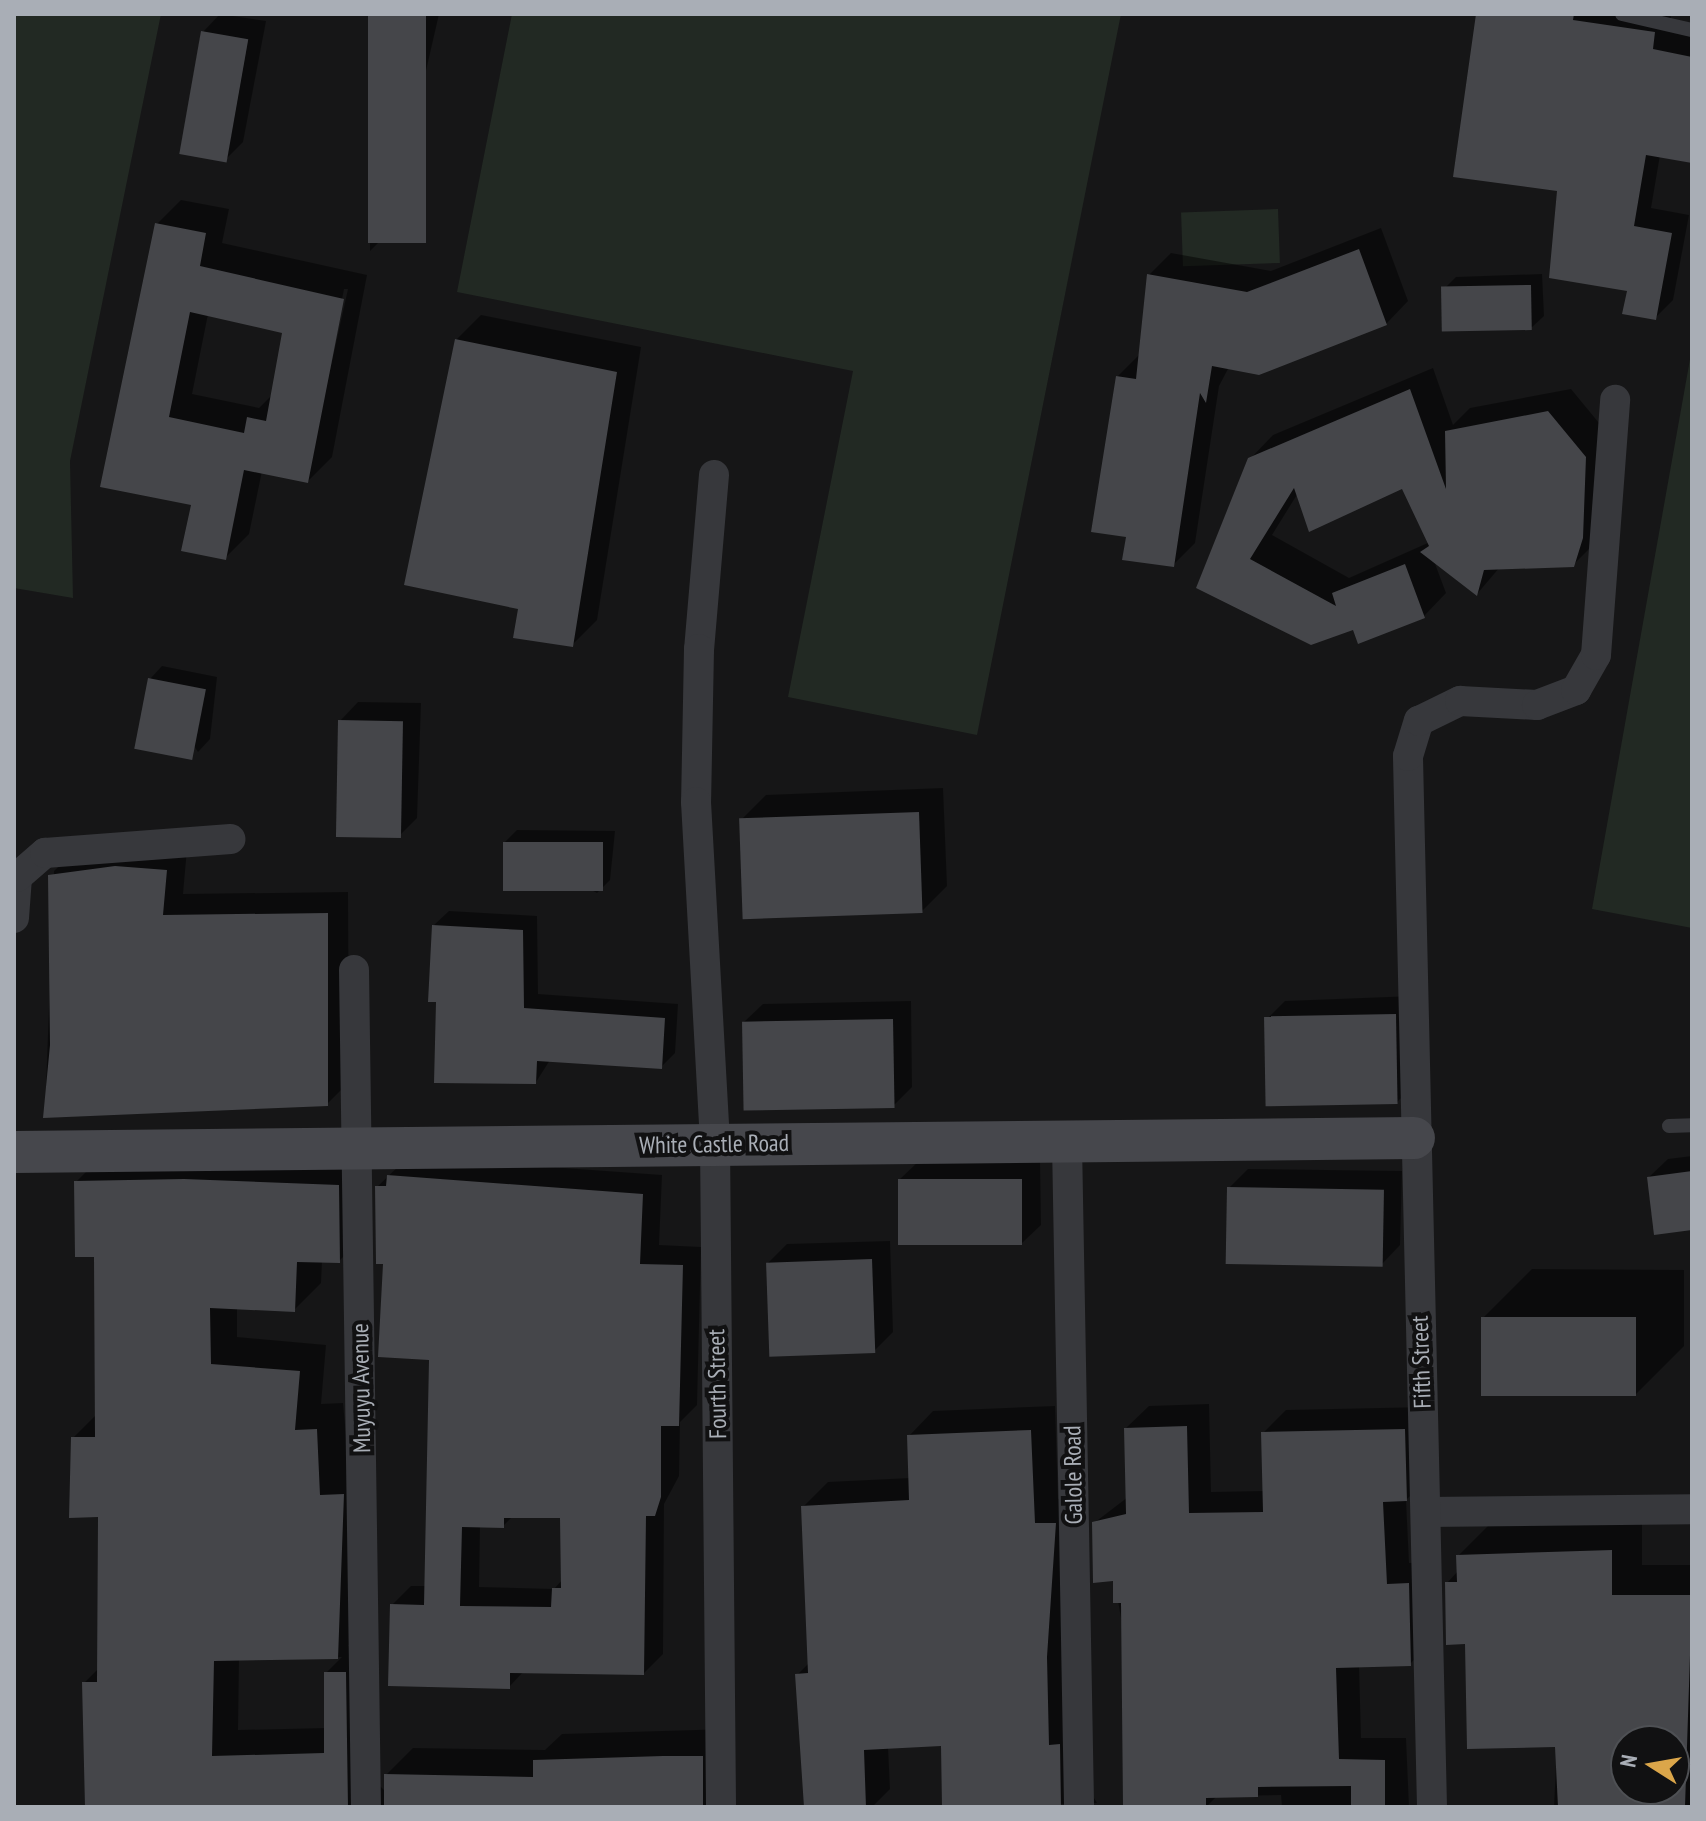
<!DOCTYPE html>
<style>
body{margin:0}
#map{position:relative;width:1706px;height:1821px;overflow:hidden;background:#161617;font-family:"PT Sans Narrow",sans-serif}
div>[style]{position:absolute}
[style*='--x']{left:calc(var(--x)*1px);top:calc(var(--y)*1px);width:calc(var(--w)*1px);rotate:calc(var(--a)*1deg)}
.green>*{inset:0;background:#222923;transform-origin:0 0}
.shadow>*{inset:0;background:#0007}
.building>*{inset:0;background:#45464a;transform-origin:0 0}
.lane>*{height:14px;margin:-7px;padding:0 7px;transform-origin:7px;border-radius:7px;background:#37383c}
.street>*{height:30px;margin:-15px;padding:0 15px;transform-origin:15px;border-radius:15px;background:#37383c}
.secondary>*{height:42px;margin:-21px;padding:0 21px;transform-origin:21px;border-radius:21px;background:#46474c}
span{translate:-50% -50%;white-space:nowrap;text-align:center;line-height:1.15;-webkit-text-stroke:8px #111112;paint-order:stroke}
.street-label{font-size:24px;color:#a9aeb6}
.frame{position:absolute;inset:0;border:16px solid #a9aeb6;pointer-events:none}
.north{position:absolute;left:1610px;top:1725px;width:80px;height:80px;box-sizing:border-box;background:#111112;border:2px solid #4e5054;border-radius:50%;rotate:281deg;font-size:22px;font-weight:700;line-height:32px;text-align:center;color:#a9aeb6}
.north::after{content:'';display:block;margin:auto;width:28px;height:36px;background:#dba64a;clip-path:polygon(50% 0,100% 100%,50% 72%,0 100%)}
</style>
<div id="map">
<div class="green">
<div style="clip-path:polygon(14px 14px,161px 14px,70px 461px,73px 598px,14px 588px)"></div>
<div style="clip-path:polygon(512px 14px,1121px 14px,977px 735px,788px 697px,853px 371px,457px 292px)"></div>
<div style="left:1278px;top:209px;width:54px;height:97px;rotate:88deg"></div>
<div style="clip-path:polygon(1692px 348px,1692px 928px,1592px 909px)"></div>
</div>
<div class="shadow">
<div style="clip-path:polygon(220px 14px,266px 21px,243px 142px,224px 161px,203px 32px)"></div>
<div style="clip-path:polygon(370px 14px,439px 14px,389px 232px,370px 251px)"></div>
<div style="clip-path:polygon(1478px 14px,1671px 14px,1670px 31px,1692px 36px,1692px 161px,1660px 155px,1651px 208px,1689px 215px,1673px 300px,1655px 318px,1560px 189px)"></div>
<div style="clip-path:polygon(evenodd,181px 200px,229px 209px,222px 243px,367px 275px,332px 457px,308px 481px,262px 471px,249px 534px,225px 558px,193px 504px,103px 485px,157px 224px,181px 200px,344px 289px,348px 289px,311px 456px,344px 289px,181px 200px,208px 314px,284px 332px,273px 394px,259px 408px,192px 394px,208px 314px)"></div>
<div style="clip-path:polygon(1381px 228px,1408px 301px,1386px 324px,1229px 367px,1219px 386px,1195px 543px,1173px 565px,1128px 536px,1117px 377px,1141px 353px,1149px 275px,1171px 253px,1271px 271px)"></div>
<div style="clip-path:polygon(1542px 274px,1544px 316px,1531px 328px,1443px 290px,1456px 277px)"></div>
<div style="clip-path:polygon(481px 315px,641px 347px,597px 620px,572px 645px,520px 608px,456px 340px)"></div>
<div style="clip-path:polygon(evenodd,1433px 368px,1453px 425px,1470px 408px,1571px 389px,1608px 434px,1596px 542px,1573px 565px,1500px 567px,1477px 594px,1434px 561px,1446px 593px,1424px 616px,1354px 628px,1199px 587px,1250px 459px,1273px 435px,1433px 368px,1403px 486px,1430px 542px,1349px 578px,1272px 535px,1298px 493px,1403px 486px)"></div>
<div style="clip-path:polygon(162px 666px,217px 677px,210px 739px,198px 752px,150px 679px)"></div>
<div style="clip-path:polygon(358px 702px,421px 703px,417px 818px,398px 837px,340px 721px)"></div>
<div style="clip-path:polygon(943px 788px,947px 886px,922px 911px,741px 820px,766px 795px)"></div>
<div style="clip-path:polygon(517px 830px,615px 831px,610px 880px,597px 893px,505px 842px)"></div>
<div style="clip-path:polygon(187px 849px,183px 894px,348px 892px,349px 1082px,327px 1104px,45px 1116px,54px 871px,76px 850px)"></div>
<div style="clip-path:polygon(449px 911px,537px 916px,538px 994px,678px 1004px,675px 1053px,661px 1067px,550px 1060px,536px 1082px,434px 925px)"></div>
<div style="clip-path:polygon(1414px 996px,1416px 1083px,1397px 1102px,1266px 1020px,1285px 1001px)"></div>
<div style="clip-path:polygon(911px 1001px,912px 1087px,893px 1106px,744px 1022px,763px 1004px)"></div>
<div style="clip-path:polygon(evenodd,103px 1155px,365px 1159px,366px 1234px,339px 1261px,322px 1261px,321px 1283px,294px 1310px,237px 1307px,237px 1337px,326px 1345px,321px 1404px,343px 1403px,364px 1630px,348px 1646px,372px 1646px,374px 1780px,385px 1791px,386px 1775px,413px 1748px,545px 1750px,562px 1734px,729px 1729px,728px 1807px,86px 1807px,84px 1683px,99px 1668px,100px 1515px,73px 1438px,97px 1414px,96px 1255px,76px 1182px,103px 1155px,342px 1657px,326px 1673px,326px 1728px,238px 1730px,239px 1659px,342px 1657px)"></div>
<div style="clip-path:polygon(1692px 1156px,1692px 1228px,1649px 1177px,1668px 1159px)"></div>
<div style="clip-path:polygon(evenodd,408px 1157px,662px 1175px,659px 1245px,701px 1247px,697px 1405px,680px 1422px,679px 1476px,664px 1504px,663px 1654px,644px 1673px,524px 1671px,509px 1687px,392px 1605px,411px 1586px,427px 1586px,431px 1358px,385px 1262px,377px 1187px,408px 1157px,513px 1516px,562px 1516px,563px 1579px,554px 1589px,479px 1587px,480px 1526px,503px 1526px,513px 1516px)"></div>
<div style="clip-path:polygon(919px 1161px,1040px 1161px,1041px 1225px,1022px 1243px,900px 1179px)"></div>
<div style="clip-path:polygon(1248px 1169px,1402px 1171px,1400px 1245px,1382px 1264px,1229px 1188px)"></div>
<div style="clip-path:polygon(890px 1241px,893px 1332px,874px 1351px,768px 1263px,787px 1244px)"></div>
<div style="clip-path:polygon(1532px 1269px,1684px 1270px,1684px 1346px,1635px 1395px,1483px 1318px)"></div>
<div style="clip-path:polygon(1209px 1404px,1211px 1492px,1264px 1491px,1263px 1433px,1286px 1410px,1427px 1407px,1429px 1477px,1406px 1500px,1409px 1563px,1431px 1562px,1432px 1641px,1410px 1664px,1359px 1665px,1361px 1738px,1406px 1738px,1409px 1807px,1282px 1807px,1281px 1795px,1217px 1796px,1206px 1807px,1126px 1807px,1129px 1662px,1114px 1579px,1094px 1523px,1128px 1497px,1126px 1428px,1149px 1406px)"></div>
<div style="clip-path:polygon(1055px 1406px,1058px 1499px,1080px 1499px,1085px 1783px,1097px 1803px,942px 1807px,943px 1744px,888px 1747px,890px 1789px,872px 1807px,805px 1807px,797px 1675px,810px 1662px,803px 1507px,828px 1482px,910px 1478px,909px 1436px,933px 1411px)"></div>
<div style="clip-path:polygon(evenodd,1642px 1520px,1642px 1565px,1692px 1565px,1692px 1807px,1554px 1807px,1557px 1745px,1467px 1642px,1447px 1583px,1458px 1571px,1458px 1556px,1489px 1525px,1642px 1520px,1626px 1741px,1674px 1741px,1674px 1789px,1626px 1789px,1626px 1741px)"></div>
</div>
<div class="building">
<div style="left:368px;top:14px;width:58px;height:229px"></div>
<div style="clip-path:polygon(1476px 14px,1574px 14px,1573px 20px,1655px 32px,1653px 49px,1692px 57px,1692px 163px,1646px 155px,1634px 226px,1672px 233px,1656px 320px,1622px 314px,1627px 291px,1549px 278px,1557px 191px,1453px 177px)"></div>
<div style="left:201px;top:31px;width:48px;height:125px;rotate:10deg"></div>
<div style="clip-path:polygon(evenodd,155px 223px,206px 233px,200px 266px,344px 299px,308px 483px,244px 470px,226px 560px,181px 551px,191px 505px,100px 487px,155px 223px,190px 312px,282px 333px,266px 421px,247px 417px,244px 433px,169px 417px,190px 312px)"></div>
<div style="clip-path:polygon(1359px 249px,1387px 325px,1259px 375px,1212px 366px,1206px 403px,1200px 393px,1174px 567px,1122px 560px,1126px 537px,1091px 532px,1116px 376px,1136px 379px,1147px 274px,1247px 292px)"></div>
<div style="left:1531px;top:285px;width:45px;height:90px;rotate:89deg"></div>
<div style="clip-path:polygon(455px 339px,617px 372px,573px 647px,513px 638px,518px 609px,404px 585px)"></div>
<div style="clip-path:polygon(1410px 389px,1446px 489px,1445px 431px,1548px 411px,1586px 457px,1583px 538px,1574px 567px,1484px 570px,1477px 596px,1420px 552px,1429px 546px,1402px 489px,1309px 532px,1294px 488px,1250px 559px,1336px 606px,1332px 593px,1405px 564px,1425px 618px,1358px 644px,1353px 630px,1311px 645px,1196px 588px,1248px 458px)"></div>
<div style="left:148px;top:678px;width:59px;height:72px;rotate:11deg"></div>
<div style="left:338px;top:720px;width:65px;height:117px;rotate:1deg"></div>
<div style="left:919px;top:812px;width:101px;height:180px;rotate:88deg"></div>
<div style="left:503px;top:842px;width:100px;height:49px"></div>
<div style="clip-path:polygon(115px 866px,167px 870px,163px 915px,328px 913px,328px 1106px,43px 1118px,50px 1045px,48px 875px)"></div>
<div style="clip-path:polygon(432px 925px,523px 930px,524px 1008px,665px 1018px,662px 1069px,537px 1061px,536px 1084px,434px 1083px,436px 1002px,428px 1002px)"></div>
<div style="left:1396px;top:1014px;width:90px;height:132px;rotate:89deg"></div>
<div style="left:893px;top:1019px;width:89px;height:151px;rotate:89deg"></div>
<div style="clip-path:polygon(1692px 1171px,1692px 1230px,1654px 1235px,1647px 1177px)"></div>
<div style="clip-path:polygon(evenodd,387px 1175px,643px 1194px,640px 1264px,683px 1265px,679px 1426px,661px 1426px,661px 1497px,655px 1516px,646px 1516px,644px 1675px,510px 1673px,510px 1689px,388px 1686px,390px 1604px,424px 1605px,429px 1360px,378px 1357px,383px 1264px,376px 1264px,375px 1186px,386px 1186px,387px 1175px,504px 1518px,560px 1518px,561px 1588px,552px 1588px,551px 1607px,460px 1606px,462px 1527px,504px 1528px,504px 1518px)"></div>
<div style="clip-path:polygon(184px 1179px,339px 1185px,340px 1263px,297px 1262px,295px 1312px,210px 1308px,211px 1364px,300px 1371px,295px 1430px,317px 1429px,320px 1495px,344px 1494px,338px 1659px,214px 1661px,212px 1756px,324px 1753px,324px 1672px,346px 1672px,348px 1807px,85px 1807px,82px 1682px,97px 1682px,98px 1517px,69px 1518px,71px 1437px,95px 1437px,94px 1257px,75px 1257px,74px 1181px)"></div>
<div style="left:898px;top:1179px;width:124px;height:66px"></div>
<div style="left:1227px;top:1187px;width:157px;height:77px;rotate:1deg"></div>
<div style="left:872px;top:1259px;width:94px;height:106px;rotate:88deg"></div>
<div style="left:1481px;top:1317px;width:155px;height:79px"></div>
<div style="clip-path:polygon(1187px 1426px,1189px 1513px,1263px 1512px,1261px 1432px,1405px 1429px,1407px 1501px,1383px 1502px,1387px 1584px,1409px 1583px,1411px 1666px,1336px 1668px,1339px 1759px,1385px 1760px,1385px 1807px,1351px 1807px,1351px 1786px,1258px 1787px,1258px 1797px,1206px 1798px,1206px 1807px,1123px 1807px,1121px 1603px,1113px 1603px,1113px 1581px,1093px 1583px,1092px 1522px,1126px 1514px,1124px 1428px)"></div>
<div style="clip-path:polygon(1031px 1430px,1035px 1523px,1056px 1523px,1047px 1657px,1049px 1745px,1060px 1744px,1061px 1807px,942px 1807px,941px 1746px,864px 1750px,866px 1807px,804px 1807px,795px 1674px,808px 1673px,801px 1506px,909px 1500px,907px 1435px)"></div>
<div style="clip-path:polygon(evenodd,1612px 1550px,1612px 1595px,1692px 1595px,1685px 1807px,1558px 1807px,1555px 1747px,1467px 1749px,1465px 1644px,1446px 1645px,1445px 1582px,1457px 1582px,1456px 1555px,1612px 1550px,1626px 1741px,1674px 1741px,1674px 1789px,1626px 1789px,1626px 1741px)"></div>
<div style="clip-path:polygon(663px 1756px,703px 1756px,703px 1805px,384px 1807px,384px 1774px,533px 1777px,533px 1760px)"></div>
</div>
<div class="lane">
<div style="--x:1622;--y:14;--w:72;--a:12.9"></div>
<div style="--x:1669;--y:1126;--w:23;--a:-2"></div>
</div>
<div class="street">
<div style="--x:714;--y:475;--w:175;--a:94.9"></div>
<div style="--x:699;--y:649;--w:153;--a:91.1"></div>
<div style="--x:696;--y:802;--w:342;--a:86.8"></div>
<div style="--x:715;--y:1143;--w:664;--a:89.48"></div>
<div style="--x:14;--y:918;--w:41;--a:-85.8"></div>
<div style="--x:17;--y:877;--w:37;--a:-41"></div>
<div style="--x:45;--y:853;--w:186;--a:-4.3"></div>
<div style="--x:354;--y:970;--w:837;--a:89.18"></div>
<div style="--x:1067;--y:1143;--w:664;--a:88.96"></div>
<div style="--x:1426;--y:1512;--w:266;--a:-0.6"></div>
<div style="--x:1432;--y:1807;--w:1051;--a:-91.31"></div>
<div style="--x:1408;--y:756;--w:37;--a:-73"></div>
<div style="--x:1419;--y:721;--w:46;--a:-26"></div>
<div style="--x:1460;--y:701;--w:77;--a:3"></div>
<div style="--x:1537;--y:705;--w:42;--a:-21"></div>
<div style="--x:1576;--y:690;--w:40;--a:-60.3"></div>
<div style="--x:1596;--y:655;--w:256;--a:-85.7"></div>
</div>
<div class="secondary">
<div style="--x:14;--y:1152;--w:1400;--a:-0.57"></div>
</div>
<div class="street-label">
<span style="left:714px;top:1144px;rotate:-1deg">White Castle Road</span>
<span style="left:1421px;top:1362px;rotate:-92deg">Fifth Street</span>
<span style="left:717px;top:1384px;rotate:-91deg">Fourth Street</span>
<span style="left:361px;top:1388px;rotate:-91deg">Muyuyu Avenue</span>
<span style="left:1073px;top:1475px;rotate:-91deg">Galole Road</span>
</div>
<div class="frame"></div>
<div class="north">N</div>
</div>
